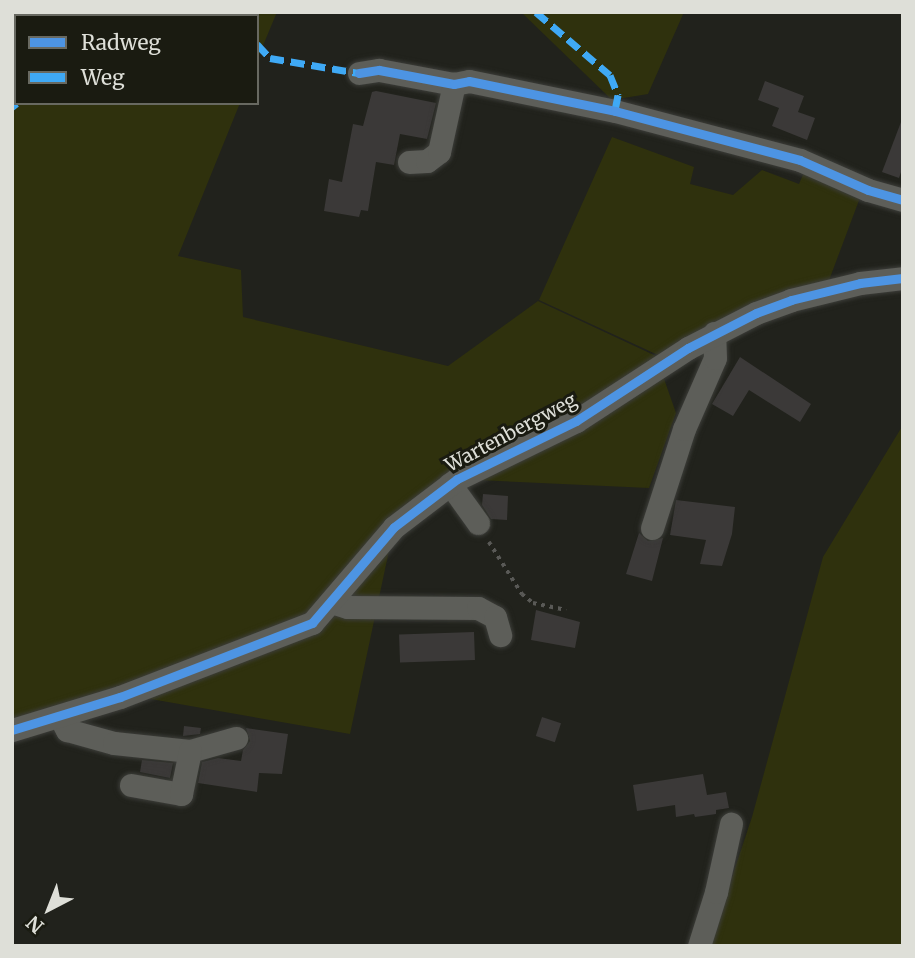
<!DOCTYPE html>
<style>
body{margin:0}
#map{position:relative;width:915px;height:958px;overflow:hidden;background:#21221c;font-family:Merriweather,serif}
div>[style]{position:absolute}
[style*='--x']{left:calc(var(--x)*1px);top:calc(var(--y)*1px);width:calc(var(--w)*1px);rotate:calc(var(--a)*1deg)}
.green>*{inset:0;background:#2f310d}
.building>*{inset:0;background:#3b3938;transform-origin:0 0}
.path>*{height:3.5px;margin-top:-1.75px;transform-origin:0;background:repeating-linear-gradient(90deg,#595956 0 3.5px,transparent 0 8.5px)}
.roads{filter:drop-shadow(0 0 2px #3c3d39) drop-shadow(0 0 2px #3c3d39)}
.minor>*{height:23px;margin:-11.5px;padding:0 11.5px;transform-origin:11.5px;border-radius:11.5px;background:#5d5e59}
.quiet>*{height:7px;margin-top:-3.5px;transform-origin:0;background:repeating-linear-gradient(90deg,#3fa9f5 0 14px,transparent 0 21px)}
.cycleway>*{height:9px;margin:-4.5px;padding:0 4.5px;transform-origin:4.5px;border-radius:4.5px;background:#4d94e3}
span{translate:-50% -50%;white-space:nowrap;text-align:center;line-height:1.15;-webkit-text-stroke:6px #1a1b11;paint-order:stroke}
.street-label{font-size:19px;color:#dedfd8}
.frame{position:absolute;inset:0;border:14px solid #dedfd8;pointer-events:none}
.legend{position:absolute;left:14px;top:14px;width:245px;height:91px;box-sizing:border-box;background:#1a1b11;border:2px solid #686961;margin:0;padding:9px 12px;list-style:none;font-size:21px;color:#dedfd8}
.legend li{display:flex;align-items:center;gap:14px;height:35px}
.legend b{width:35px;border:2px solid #686961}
.north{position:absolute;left:14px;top:874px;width:70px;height:70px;-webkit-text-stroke:5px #1a1b11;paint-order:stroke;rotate:222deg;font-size:19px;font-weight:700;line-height:28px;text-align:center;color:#dedfd8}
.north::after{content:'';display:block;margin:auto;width:24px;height:32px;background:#dedfd8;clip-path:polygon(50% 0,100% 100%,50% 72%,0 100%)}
</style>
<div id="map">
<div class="green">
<div style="clip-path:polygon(12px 12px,277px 12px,257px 60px,257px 16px,16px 16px,16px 103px,240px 103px,178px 256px,241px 270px,243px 317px,448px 366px,538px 301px,656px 356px,676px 413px,649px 488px,457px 479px,394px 527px,350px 734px,145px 698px,12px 730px)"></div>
<div style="clip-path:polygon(521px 12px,684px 12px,648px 94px,612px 100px)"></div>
<div style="clip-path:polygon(612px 137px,694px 167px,690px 184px,733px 195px,762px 170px,799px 184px,805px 170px,861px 195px,828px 283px,658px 355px,539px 300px)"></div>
<div style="clip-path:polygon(903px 425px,903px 946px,709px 946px,752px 817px,823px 557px)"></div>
</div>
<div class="building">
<div style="clip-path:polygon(765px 81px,804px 96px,798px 112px,815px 118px,807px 140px,772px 126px,779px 108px,758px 100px)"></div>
<div style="clip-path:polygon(376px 91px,436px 103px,427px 139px,400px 134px,394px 165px,376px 162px,368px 211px,361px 210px,359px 217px,324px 211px,329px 179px,342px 182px,353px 124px,363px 126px,372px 92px)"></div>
<div style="clip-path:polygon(901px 122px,903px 166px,899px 178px,882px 172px)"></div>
<div style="clip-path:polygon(740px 357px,811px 404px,800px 422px,749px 390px,733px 416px,712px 404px)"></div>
<div style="clip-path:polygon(483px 494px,508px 496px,507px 520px,491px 519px,482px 505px)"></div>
<div style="clip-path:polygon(676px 500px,735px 507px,732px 534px,722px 566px,700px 564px,706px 540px,670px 535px)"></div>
<div style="clip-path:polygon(639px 533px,648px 541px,663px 538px,652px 581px,626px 574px)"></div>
<div style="clip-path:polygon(536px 610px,580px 622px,575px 648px,531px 640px)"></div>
<div style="left:474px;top:632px;width:28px;height:75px;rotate:88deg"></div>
<div style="left:542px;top:717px;width:20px;height:20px;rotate:18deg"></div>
<div style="clip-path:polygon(184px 726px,201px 728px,200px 734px,183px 736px)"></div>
<div style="clip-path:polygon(246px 728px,288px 734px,282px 774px,259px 773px,257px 792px,198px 783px,202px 762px,218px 758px,241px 761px,243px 750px,250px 741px)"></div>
<div style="clip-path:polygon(142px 760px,173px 763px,170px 778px,140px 772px)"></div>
<div style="clip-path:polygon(703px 774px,707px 795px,726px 792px,729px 808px,716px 810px,716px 814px,695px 817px,694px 814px,676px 817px,675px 805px,637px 811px,633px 785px)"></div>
</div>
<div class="path">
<div style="--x:489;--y:542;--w:62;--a:57.6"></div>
<div style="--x:522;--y:594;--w:14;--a:39"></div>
<div style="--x:533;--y:603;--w:34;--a:12"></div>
</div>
<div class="roads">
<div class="minor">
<div style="--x:359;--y:73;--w:20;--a:-9"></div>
<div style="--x:379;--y:70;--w:76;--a:10.6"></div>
<div style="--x:454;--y:84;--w:15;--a:-11"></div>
<div style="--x:469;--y:81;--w:149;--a:11.6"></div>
<div style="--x:615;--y:111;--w:191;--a:14.8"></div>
<div style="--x:800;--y:160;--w:74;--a:23.8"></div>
<div style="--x:868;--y:190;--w:36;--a:16"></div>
<div style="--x:409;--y:162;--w:18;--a:-3"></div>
<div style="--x:427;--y:161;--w:15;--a:-37"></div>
<div style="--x:439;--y:152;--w:70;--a:-77.6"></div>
<div style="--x:450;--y:484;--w:48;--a:54.3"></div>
<div style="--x:652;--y:528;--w:104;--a:-72.1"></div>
<div style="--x:684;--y:429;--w:77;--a:-66.4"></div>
<div style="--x:715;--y:358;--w:25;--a:-92"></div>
<div style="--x:331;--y:602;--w:17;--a:17"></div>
<div style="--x:347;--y:607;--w:131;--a:0.4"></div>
<div style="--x:478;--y:608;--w:19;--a:28"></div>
<div style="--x:495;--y:617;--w:19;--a:74"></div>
<div style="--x:60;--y:717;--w:15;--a:62"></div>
<div style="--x:67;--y:730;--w:49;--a:15.5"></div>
<div style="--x:114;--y:743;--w:76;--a:6"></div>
<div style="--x:190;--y:751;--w:48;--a:-15.8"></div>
<div style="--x:12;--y:730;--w:113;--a:-17"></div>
<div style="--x:120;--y:697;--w:206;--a:-21.1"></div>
<div style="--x:312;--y:623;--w:126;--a:-49.5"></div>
<div style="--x:394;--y:527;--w:79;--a:-37.3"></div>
<div style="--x:457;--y:479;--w:132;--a:-26"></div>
<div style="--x:576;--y:421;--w:134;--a:-33.1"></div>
<div style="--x:688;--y:348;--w:76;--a:-27.2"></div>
<div style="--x:756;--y:313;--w:37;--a:-20"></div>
<div style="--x:791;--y:300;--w:71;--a:-13.8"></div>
<div style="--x:860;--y:283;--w:43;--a:-6.6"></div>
<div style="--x:131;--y:785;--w:51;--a:10.2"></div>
<div style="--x:181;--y:794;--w:44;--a:-78.2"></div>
<div style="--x:699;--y:946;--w:57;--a:-72.5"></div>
<div style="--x:716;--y:892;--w:70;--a:-77.6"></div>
</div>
</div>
<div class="quiet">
<div style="--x:536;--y:12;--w:97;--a:40.4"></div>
<div style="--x:610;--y:75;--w:22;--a:68"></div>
<div style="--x:618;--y:95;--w:16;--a:101"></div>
<div style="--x:231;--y:14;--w:2;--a:63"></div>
<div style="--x:92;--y:16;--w:4;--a:-76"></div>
<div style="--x:257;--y:44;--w:19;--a:47"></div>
<div style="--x:270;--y:58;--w:90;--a:9.6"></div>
<div style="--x:12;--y:107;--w:6;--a:-39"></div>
</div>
<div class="cycleway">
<div style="--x:359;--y:73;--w:20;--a:-9"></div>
<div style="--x:379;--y:70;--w:76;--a:10.6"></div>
<div style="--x:454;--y:84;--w:15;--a:-11"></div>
<div style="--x:469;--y:81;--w:149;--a:11.6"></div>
<div style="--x:615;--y:111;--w:191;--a:14.8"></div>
<div style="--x:800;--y:160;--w:74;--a:23.8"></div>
<div style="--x:868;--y:190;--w:36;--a:16"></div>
<div style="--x:12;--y:730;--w:113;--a:-17"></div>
<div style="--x:120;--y:697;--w:206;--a:-21.1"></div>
<div style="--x:312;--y:623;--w:126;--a:-49.5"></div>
<div style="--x:394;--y:527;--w:79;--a:-37.3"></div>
<div style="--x:457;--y:479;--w:132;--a:-26"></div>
<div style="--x:576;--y:421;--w:134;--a:-33.1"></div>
<div style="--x:688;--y:348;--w:76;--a:-27.2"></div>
<div style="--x:756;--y:313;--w:37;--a:-20"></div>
<div style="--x:791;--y:300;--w:71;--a:-13.8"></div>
<div style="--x:860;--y:283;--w:43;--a:-6.6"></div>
</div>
<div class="street-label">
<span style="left:511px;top:433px;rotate:-28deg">Wartenbergweg</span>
</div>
<div class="frame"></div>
<ul class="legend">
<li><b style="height:9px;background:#4d94e3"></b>Radweg</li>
<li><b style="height:9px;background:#3fa9f5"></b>Weg</li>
</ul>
<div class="north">N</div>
</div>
